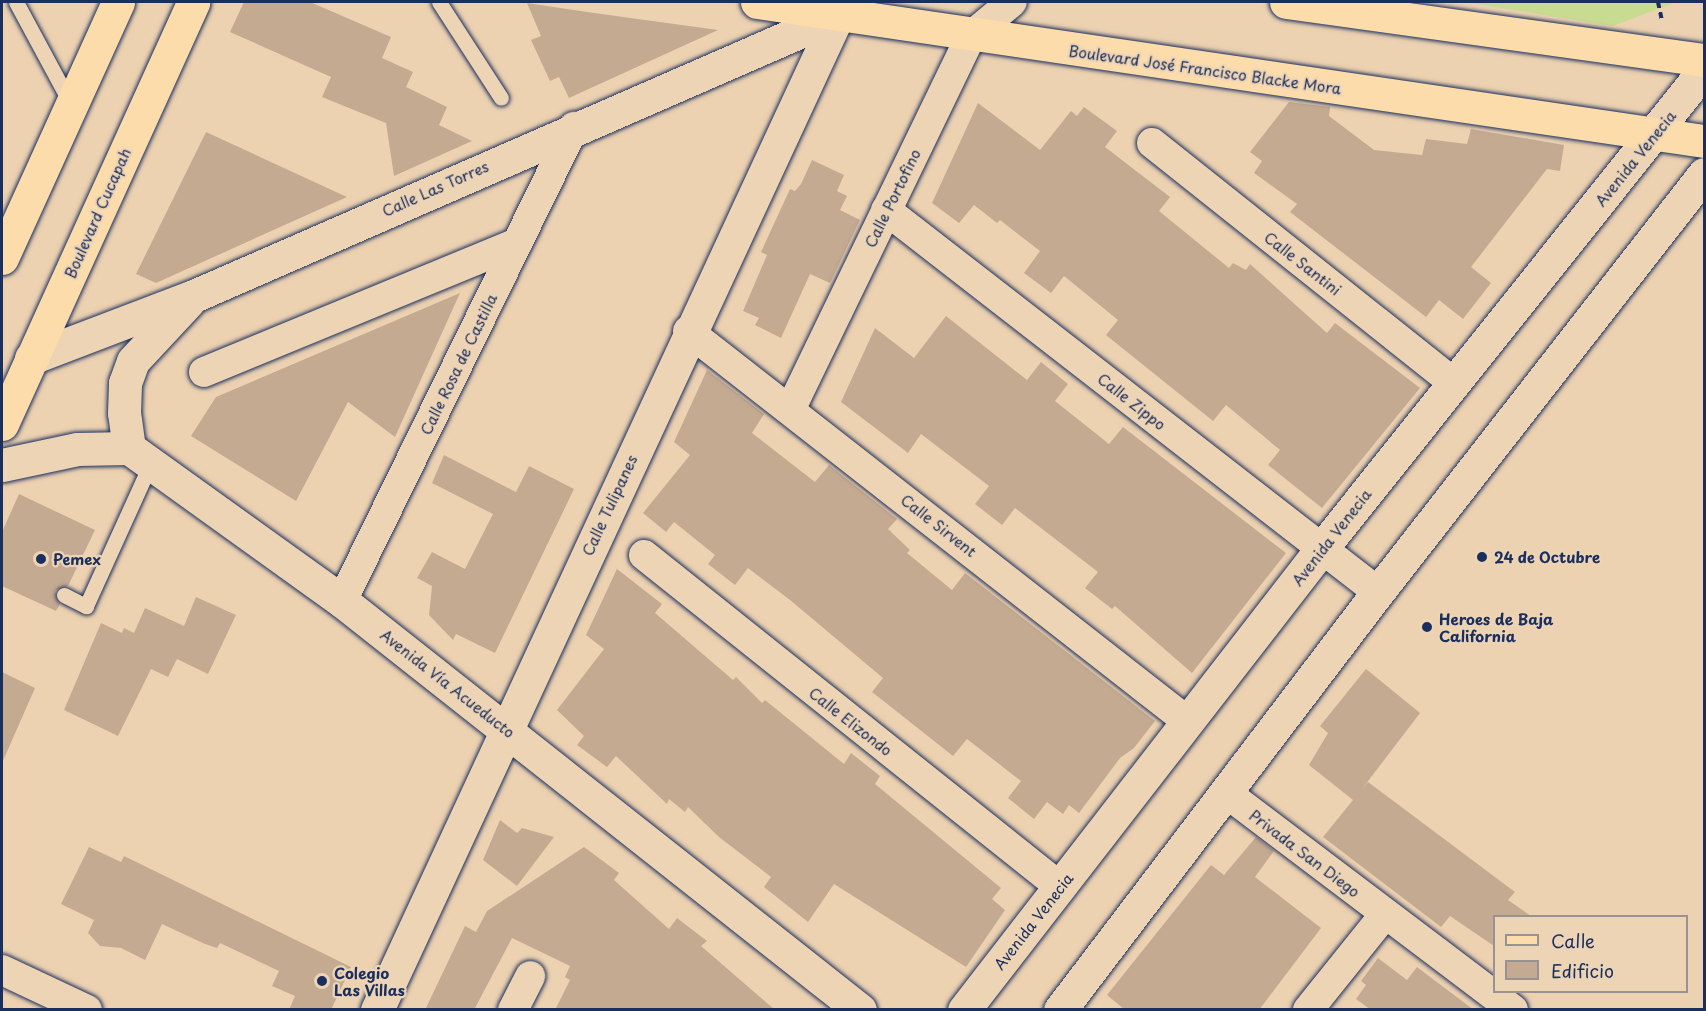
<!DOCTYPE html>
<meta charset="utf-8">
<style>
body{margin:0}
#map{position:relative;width:1706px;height:1011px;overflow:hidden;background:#edd2b1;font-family:"Playpen Sans",sans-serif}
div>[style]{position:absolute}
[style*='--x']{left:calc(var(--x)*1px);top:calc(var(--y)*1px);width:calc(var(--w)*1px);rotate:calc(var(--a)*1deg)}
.green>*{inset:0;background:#c7dc91}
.building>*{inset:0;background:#c5aa92}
.path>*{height:4px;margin-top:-2px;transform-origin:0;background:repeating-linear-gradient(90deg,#1b2f5e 0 6px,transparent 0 10.5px)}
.roads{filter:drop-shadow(0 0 2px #1b2f5e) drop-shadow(0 0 2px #1b2f5e)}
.service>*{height:15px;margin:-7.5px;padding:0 7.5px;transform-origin:7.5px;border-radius:7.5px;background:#edd4b5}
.minor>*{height:30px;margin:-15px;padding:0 15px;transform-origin:15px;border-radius:15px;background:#edd4b5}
.tertiary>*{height:33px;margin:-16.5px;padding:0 16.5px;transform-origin:16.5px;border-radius:16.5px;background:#edd4b5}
.secondary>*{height:33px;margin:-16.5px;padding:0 16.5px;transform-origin:16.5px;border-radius:16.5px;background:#edd4b5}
.primary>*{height:33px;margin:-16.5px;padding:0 16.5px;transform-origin:16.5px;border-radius:16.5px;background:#fddcac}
.dots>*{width:16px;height:16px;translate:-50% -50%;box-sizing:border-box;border:3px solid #edd4b5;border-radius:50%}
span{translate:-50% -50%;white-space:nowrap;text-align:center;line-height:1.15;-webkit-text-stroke:4.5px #edd4b5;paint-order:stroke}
.street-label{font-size:15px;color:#1b2f5e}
.poi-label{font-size:15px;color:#1b2f5e;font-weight:700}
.left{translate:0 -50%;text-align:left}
.frame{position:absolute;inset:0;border:3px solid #1b2f5e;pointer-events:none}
.legend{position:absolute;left:1493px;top:915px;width:195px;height:78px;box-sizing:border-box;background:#edd4b5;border:2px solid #999292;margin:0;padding:8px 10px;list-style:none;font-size:18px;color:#1b2f5e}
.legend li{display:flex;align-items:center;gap:12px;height:30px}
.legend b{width:30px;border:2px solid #999292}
</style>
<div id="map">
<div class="green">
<div style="clip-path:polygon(1464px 2px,1676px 2px,1613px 26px)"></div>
</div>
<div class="building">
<div style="clip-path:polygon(244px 2px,310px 2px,391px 37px,382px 58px,413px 72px,406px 87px,447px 107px,439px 125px,472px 141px,394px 176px,386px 123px,322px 97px,331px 77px,230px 32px)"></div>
<div style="clip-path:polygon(527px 3px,594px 13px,718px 30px,569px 98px,559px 77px,550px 81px,531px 40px,541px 36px)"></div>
<div style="clip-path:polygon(1289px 102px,1330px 107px,1329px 116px,1374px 150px,1422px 155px,1426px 139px,1467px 144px,1471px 129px,1564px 145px,1560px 171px,1547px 169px,1471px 267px,1491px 283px,1463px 319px,1439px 300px,1426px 317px,1290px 212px,1297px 204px,1254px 173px,1262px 161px,1250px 152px)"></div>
<div style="clip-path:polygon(978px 103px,1040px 150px,1071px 111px,1077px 116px,1084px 107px,1117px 131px,1105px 147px,1170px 197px,1159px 211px,1229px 268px,1233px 263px,1246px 270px,1250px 264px,1327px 333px,1335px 323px,1420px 388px,1322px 508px,1268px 465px,1280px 450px,1226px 405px,1213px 421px,1106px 335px,1118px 320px,1064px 276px,1051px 293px,1024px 273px,1040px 251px,1000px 220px,997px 223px,974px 205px,959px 223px,932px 203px)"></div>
<div style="clip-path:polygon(206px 132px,347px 197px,156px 283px,136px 274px)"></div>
<div style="clip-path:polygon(812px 160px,844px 175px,837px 191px,847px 196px,840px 210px,860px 220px,830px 283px,810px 274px,781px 338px,755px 325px,759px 318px,743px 311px,767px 255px,761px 252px,790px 189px,795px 191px,801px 184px)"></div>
<div style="clip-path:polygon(460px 293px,395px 437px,348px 402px,296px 501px,191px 436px,216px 397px)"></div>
<div style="clip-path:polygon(946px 316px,1027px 380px,1041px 362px,1068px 384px,1055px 401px,1109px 444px,1123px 427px,1286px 553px,1192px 673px,1115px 606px,1112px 609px,1085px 588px,1098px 572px,1015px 508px,1002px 525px,975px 504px,989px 486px,921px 434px,908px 453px,841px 402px,875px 328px,914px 358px)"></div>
<div style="clip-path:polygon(707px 370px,764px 414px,752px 433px,815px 482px,829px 465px,897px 519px,888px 529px,910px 550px,907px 553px,952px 590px,965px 573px,1155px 721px,1134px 748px,1120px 758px,1079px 813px,1069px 805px,1063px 814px,1047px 802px,1034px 819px,1008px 798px,1021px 781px,967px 739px,953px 756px,886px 703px,872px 692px,883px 678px,790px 600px,748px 568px,735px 585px,708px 564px,715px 555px,674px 522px,666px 532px,643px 513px,690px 455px,674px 442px)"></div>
<div style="clip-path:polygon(444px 455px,516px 492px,529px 466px,574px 489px,495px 653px,456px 634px,453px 640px,429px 615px,432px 586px,417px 578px,432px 552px,465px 569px,493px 514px,432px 483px)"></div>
<div style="clip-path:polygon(19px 494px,95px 530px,68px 586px,55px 591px,60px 604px,56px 611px,2px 586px,2px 532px)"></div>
<div style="clip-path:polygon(617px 569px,662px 604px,655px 613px,733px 680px,736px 677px,762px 703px,765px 700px,844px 764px,851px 753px,880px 776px,875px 784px,1001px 888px,992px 899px,1005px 910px,966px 967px,834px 884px,808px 922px,764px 887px,771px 877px,719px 837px,688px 807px,685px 812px,669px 799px,667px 804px,616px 756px,607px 767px,577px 745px,584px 736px,557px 710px,604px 649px,586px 635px)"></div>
<div style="clip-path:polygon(196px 597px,236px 615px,208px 674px,177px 659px,168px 677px,151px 669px,118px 736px,64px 710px,101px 623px,122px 633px,124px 628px,134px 633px,145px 608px,184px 626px)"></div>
<div style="clip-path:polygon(1366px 669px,1420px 713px,1362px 789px,1368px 782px,1515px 892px,1508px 900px,1531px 916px,1494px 916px,1494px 946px,1450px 916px,1441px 927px,1323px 837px,1353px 800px,1309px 765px,1328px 733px,1320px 726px)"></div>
<div style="clip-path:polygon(2px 672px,35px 688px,2px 763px)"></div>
<div style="clip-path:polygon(500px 820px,517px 833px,522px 828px,554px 837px,517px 886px,483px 860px)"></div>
<div style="clip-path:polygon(1256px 837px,1274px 851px,1255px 877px,1321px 928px,1259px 1010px,1125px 1010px,1107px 995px,1211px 865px,1224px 875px)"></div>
<div style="clip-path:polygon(89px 847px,121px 862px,124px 856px,351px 967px,331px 1010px,289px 1010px,295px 996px,272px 986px,279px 971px,220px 943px,217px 948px,205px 944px,162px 924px,145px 960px,121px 948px,100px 946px,88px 933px,94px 920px,61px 904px)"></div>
<div style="clip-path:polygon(584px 847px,619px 873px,614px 880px,669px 929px,677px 918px,707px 941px,701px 946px,775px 1010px,555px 1010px,570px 980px,565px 977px,570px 966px,512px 938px,474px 1010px,425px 1010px,465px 926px,476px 932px,487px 911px)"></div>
<div style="clip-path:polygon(1378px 958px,1407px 980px,1417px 967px,1474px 1010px,1371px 1010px,1356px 999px,1366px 985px,1361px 981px)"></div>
</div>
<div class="path">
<div style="--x:1658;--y:2;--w:19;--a:78"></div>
</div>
<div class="roads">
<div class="service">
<div style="--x:16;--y:2;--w:116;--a:61.7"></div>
<div style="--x:439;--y:2;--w:114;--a:57.1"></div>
<div style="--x:64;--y:595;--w:25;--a:27"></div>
<div style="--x:86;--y:606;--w:157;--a:-65.6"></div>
</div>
<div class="minor">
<div style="--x:1152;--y:143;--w:386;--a:38.5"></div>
<div style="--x:886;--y:210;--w:623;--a:37.83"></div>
<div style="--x:688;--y:331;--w:633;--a:38.01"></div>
<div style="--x:204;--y:372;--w:339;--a:-22.4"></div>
<div style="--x:791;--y:408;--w:413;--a:-64.2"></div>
<div style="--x:971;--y:36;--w:53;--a:-39.7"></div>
<div style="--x:644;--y:555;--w:531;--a:38.58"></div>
<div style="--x:342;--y:601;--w:528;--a:-63.92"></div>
<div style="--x:1225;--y:792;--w:361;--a:37.1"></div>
<div style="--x:2;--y:970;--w:94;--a:25.2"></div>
<div style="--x:513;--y:1010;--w:38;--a:-63"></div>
<div style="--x:1308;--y:1010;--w:123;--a:-51.3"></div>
</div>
<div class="tertiary">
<div style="--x:31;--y:358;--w:177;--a:-20.9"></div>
<div style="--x:196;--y:295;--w:700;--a:-23.56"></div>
<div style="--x:129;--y:448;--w:35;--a:-98"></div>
<div style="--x:124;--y:413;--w:30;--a:-88"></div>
<div style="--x:125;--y:383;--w:23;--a:-70"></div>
<div style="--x:133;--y:361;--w:81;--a:-47"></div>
<div style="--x:2;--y:465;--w:77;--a:-12"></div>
<div style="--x:77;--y:449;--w:52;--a:-1.1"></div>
<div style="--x:129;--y:448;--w:262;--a:35.7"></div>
<div style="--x:342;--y:601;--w:660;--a:38.29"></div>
<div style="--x:377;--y:1010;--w:1111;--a:-65.14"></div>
</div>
<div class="secondary">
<div style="--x:964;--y:1010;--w:584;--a:-52.23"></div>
<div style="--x:1322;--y:548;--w:612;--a:-51.37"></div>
<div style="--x:1060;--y:1010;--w:525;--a:-52.74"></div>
<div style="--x:1378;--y:592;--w:530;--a:-52.05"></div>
</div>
<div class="primary">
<div style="--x:757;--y:2;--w:957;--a:8.35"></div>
<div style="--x:1286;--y:2;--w:422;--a:7.9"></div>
<div style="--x:2;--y:258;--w:281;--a:-65.6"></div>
<div style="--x:2;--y:424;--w:463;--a:-65.6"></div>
</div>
</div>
<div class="dots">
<div style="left:1482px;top:557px;background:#1b2f5e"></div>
<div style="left:41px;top:559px;background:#1b2f5e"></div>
<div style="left:1427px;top:627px;background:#1b2f5e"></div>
<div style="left:322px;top:981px;background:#1b2f5e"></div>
</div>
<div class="street-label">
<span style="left:1205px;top:69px;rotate:8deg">Boulevard José Francisco Blacke Mora</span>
<span style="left:1635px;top:158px;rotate:-51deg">Avenida Venecia</span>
<span style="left:435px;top:188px;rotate:-24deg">Calle Las Torres</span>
<span style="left:892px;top:198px;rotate:-64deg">Calle Portofino</span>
<span style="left:97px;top:213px;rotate:-66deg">Boulevard Cucapah</span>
<span style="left:1303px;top:263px;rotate:38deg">Calle Santini</span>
<span style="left:458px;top:364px;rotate:-64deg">Calle Rosa de Castilla</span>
<span style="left:1132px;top:401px;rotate:38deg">Calle Zippo</span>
<span style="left:609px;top:505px;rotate:-65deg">Calle Tulipanes</span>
<span style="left:939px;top:525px;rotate:38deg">Calle Sirvent</span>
<span style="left:1331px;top:537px;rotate:-52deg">Avenida Venecia</span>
<span style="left:448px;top:683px;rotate:38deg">Avenida Vía Acueducto</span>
<span style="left:851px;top:721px;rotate:38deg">Calle Elizondo</span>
<span style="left:1305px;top:853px;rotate:37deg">Privada San Diego</span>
<span style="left:1033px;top:921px;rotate:-52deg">Avenida Venecia</span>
</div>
<div class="poi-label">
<span class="left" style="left:1494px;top:557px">24 de Octubre</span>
<span class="left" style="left:53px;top:559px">Pemex</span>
<span class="left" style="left:1439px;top:627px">Heroes de Baja<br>California</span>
<span class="left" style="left:334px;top:981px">Colegio<br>Las Villas</span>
</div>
<div class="frame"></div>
<ul class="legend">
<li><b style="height:8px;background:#fddcac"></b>Calle</li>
<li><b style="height:16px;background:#c5aa92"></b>Edificio</li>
</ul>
</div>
